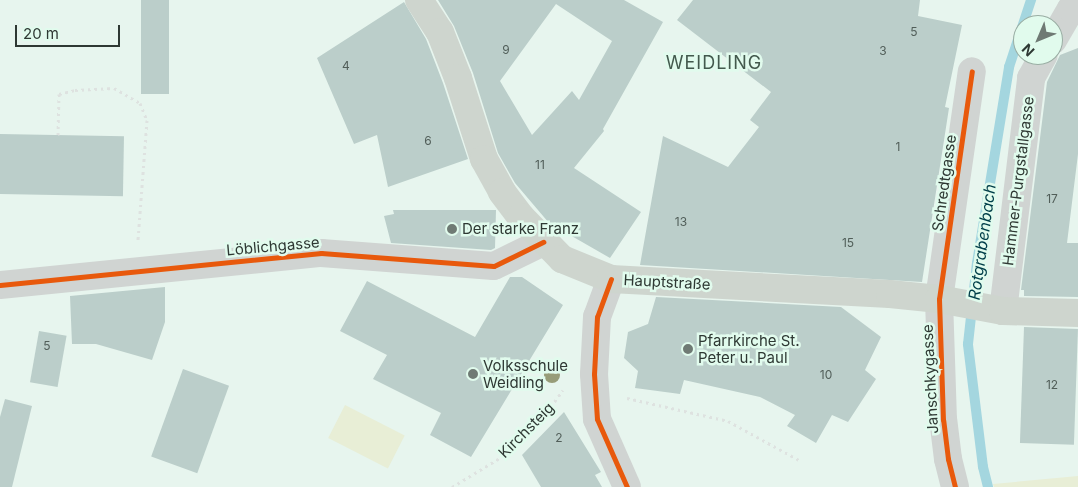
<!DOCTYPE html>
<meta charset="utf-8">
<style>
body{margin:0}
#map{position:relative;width:1078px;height:487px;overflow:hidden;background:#e7f5ee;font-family:Inter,sans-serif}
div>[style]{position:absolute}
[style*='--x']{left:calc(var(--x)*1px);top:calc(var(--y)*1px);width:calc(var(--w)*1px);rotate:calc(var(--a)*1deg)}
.green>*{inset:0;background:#e8eed6;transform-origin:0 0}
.stream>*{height:10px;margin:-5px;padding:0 5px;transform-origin:5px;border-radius:5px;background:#a4d6df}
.building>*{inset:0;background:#bbceca;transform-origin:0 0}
.path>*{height:3px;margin-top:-1.5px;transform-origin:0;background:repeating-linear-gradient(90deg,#dee2e0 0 2.5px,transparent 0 6.5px)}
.minor>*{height:28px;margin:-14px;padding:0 14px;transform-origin:14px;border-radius:14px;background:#d0d4d2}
.major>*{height:28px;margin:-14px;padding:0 14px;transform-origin:14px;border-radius:14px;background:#ced5ce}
.cycleway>*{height:5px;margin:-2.5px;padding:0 2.5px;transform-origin:2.5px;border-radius:2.5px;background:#e8590c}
.trees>*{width:16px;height:16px;margin:-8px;border-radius:50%;background:#979c78}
.dots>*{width:14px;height:14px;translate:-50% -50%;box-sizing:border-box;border:2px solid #e1fbed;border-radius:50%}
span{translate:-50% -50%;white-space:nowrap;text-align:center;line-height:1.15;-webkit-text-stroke:5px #e1fbed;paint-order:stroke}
.number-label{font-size:12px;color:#515e59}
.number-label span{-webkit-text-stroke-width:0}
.street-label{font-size:15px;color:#2e3833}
.poi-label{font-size:15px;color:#2e3833}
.left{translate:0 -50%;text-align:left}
.water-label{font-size:16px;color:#003e49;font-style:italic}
.quarter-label{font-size:18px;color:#43594d;letter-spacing:1px}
.north{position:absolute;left:1013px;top:15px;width:50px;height:50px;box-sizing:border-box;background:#e1fbed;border:1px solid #99ada3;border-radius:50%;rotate:225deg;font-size:14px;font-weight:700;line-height:20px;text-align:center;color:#2e3833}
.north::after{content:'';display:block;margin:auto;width:18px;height:22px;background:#6f7a74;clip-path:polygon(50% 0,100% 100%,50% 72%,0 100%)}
.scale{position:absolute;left:15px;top:25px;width:105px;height:22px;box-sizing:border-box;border:2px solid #2e3833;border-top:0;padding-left:6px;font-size:15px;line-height:18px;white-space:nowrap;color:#2e3833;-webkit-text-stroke:4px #e1fbed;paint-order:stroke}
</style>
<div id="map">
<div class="green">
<div style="left:345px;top:405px;width:67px;height:37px;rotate:27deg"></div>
<div style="clip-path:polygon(1078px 476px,1078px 487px,994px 487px,993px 484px)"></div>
</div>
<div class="stream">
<div style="--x:988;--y:487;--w:21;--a:-104"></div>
<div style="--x:983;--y:467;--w:124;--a:-97"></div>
<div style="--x:968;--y:344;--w:81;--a:-83.7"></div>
<div style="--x:977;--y:263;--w:199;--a:-80.7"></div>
<div style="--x:1009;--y:67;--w:71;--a:-71.8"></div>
</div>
<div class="building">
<div style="left:141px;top:0;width:28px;height:94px"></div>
<div style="clip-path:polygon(evenodd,438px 0,624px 0,663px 22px,603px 129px,604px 131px,574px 168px,641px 212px,610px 258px,549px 223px,515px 183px,498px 153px,473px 73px,454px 26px,438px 0,556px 4px,612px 41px,579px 100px,572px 91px,532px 135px,500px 81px,556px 4px)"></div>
<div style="clip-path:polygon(693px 0,920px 0,918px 16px,962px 25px,945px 107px,949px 108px,922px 282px,640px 265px,663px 136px,728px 167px,759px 127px,750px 120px,771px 92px,677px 20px)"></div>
<div style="clip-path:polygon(404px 2px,426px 39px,443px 83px,468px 159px,388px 187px,377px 135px,354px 144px,317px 58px)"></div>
<div style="clip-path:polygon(1078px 48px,1078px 154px,1067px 243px,1078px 243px,1078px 297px,1024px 296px,1024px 290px,1021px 290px,1047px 82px,1060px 55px)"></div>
<div style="left:0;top:134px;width:124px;height:60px;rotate:1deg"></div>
<div style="clip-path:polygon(393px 210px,496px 210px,495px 248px,491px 250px,391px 243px,384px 216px,394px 214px)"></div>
<div style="clip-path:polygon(510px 277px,522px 277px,563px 305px,471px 457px,430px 435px,441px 413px,373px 379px,387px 355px,340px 331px,367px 281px,475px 337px)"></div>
<div style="clip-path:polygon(165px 287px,165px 322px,152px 360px,96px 344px,72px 344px,70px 296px)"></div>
<div style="clip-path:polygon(656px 297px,841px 307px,881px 337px,865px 370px,876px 379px,848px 422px,832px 415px,816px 443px,787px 426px,795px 415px,760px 397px,684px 380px,680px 394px,635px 388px,638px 371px,624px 358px,628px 332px,648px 324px)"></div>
<div style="left:1024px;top:327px;width:54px;height:116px;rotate:2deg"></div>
<div style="left:39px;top:331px;width:28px;height:52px;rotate:10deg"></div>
<div style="left:183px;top:369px;width:49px;height:93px;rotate:20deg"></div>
<div style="clip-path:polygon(5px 399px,32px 406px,12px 487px,0 487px,0 417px)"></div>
<div style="clip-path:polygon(564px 412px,601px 472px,595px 475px,602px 487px,541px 487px,522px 455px)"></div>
</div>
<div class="path">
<div style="--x:58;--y:135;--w:41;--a:-88.6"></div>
<div style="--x:59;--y:94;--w:16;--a:-14"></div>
<div style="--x:75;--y:90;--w:39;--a:-3"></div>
<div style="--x:114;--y:88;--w:30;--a:30"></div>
<div style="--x:140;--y:103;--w:18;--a:68"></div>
<div style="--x:147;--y:120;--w:120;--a:94.3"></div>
<div style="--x:627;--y:398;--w:104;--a:12.8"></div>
<div style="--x:728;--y:421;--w:81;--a:28.8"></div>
<div style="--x:452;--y:487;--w:66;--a:-31.3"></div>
<div style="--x:508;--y:453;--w:57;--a:-46.4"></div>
<div style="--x:547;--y:412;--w:27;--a:-54"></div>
</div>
<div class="minor">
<div style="--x:1053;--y:40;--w:36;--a:-60"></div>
<div style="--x:1071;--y:9;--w:9;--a:-36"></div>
<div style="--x:611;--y:279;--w:40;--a:110.2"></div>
<div style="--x:597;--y:317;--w:57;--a:93"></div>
<div style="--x:594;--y:374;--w:45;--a:86.2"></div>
<div style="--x:597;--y:419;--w:74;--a:66.2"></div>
<div style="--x:0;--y:285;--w:323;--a:-5.7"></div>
<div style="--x:321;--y:253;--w:173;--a:4.3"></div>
<div style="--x:494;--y:266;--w:55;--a:-26.1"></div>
<div style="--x:1003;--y:311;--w:235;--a:-83.1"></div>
<div style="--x:1031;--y:78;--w:26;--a:-61"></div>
<div style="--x:955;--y:487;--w:29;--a:-104"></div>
<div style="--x:948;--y:459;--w:39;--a:-97"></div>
<div style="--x:943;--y:420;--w:121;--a:-91.9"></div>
<div style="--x:939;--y:299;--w:230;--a:-81.8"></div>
</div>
<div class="major">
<div style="--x:419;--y:0;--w:38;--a:57"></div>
<div style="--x:440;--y:32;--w:49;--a:68.6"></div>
<div style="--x:458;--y:78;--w:85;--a:72.2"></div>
<div style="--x:484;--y:159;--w:38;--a:61"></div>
<div style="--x:502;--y:192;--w:31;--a:53"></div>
<div style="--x:521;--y:217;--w:59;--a:45.7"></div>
<div style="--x:562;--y:259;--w:53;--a:22.2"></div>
<div style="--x:611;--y:279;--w:279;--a:3.1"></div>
<div style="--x:890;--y:294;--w:49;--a:5.8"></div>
<div style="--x:939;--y:299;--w:65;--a:10.6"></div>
<div style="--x:1003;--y:311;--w:75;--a:1.5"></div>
</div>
<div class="cycleway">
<div style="--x:611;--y:279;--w:40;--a:110.2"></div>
<div style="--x:597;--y:317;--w:57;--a:93"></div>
<div style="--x:594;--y:374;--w:45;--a:86.2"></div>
<div style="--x:597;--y:419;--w:74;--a:66.2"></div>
<div style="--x:0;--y:285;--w:323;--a:-5.7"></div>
<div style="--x:321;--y:253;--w:173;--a:4.3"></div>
<div style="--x:494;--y:266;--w:55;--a:-26.1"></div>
<div style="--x:955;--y:487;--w:29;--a:-104"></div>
<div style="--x:948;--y:459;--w:39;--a:-97"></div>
<div style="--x:943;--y:420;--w:121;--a:-91.9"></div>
<div style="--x:939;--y:299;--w:230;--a:-81.8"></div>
</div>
<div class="trees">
<div style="left:552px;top:375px"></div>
</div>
<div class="dots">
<div style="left:452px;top:229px;background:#6f7a74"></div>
<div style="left:688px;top:349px;background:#6f7a74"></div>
<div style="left:473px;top:374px;background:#6f7a74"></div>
</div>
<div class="number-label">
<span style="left:914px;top:32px">5</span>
<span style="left:506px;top:50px">9</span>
<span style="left:883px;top:51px">3</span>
<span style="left:346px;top:66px">4</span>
<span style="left:428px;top:141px">6</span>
<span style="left:898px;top:147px">1</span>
<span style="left:540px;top:165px">11</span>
<span style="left:1052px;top:199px">17</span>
<span style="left:681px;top:222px">13</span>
<span style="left:848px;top:243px">15</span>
<span style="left:47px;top:346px">5</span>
<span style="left:826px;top:375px">10</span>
<span style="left:1052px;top:385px">12</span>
<span style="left:559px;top:438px">2</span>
</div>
<div class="street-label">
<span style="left:1018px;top:181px;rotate:-83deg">Hammer-Purgstallgasse</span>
<span style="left:944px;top:183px;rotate:-82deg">Schredtgasse</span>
<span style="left:273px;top:246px;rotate:-5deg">Löblichgasse</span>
<span style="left:667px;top:282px;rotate:3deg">Hauptstraße</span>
<span style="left:930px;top:379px;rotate:-93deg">Janschkygasse</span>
<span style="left:526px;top:430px;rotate:-45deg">Kirchsteig</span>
</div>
<div class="poi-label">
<span class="left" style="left:462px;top:229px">Der starke Franz</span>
<span class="left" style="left:698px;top:349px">Pfarrkirche St.<br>Peter u. Paul</span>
<span class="left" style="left:483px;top:374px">Volksschule<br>Weidling</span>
</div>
<div class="water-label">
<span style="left:982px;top:242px;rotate:-82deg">Rotgrabenbach</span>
</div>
<div class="quarter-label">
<span style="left:714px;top:63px">WEIDLING</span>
</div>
<div class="north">N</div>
<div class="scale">20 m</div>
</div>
